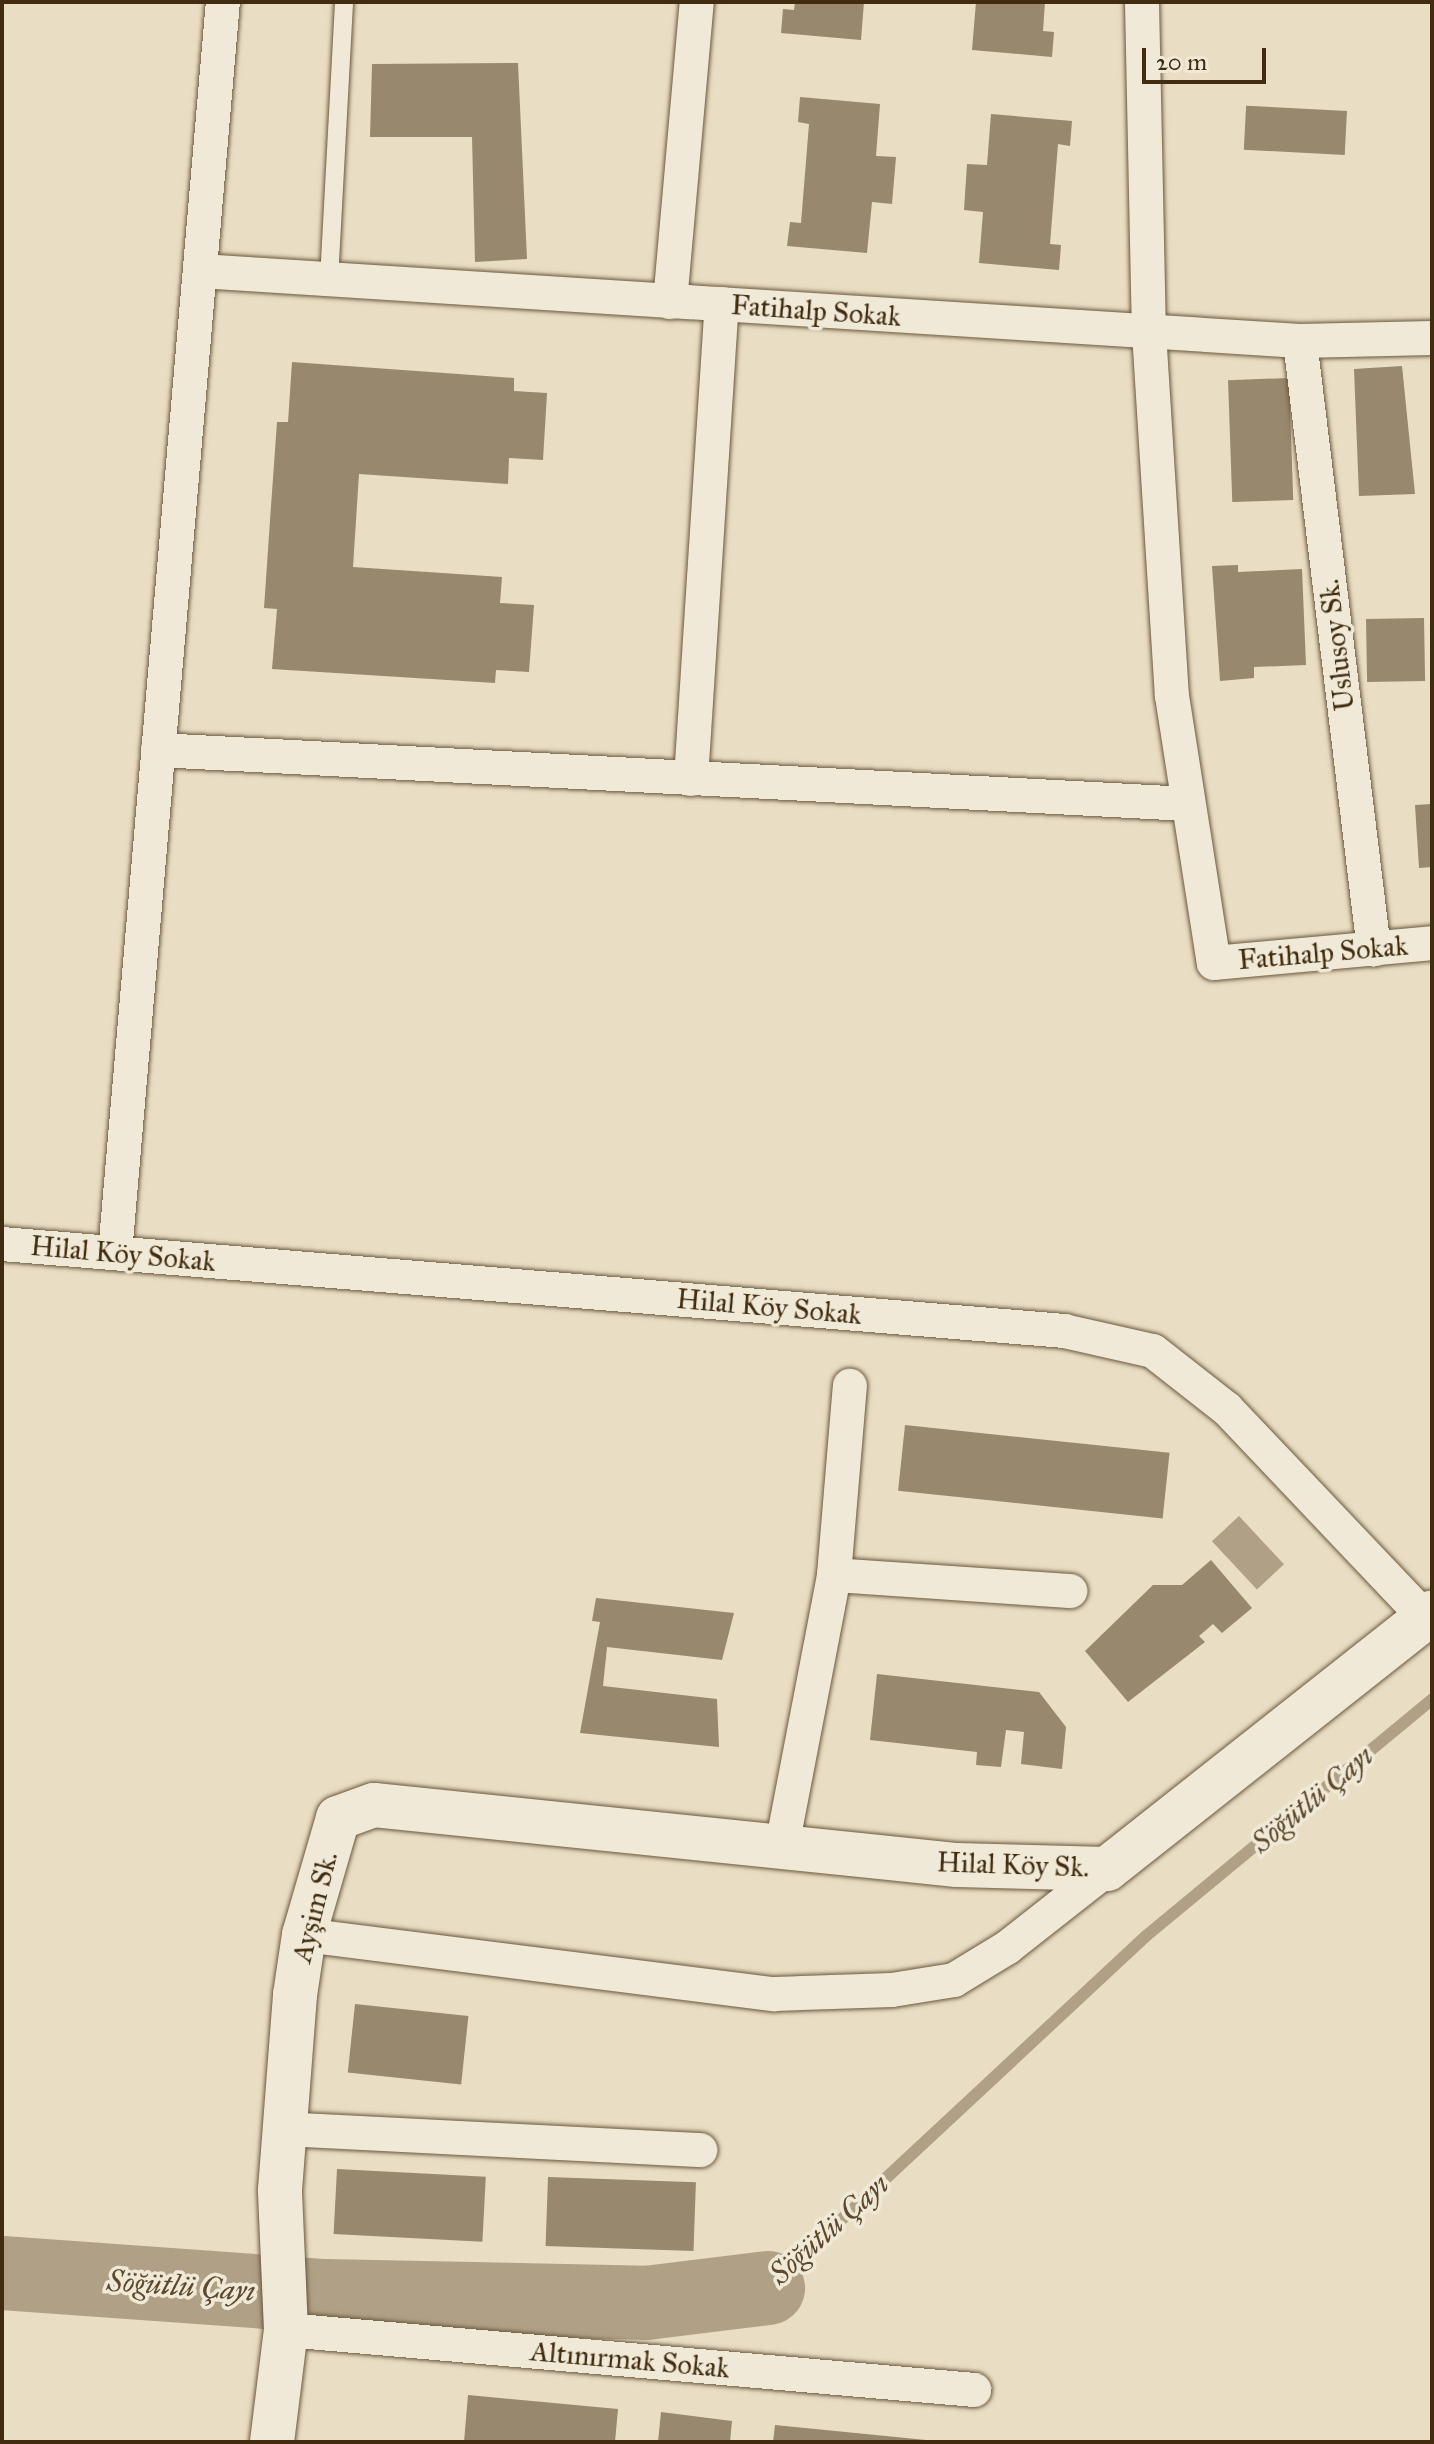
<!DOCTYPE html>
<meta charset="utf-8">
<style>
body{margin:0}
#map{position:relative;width:1434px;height:2444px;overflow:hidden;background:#e9ddc3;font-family:"IM FELL Great Primer",serif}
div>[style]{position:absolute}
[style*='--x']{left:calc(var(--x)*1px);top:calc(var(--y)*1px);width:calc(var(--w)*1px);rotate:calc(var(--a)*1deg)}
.water>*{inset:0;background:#b0a186;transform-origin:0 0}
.stream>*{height:12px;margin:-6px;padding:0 6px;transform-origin:6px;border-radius:6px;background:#b0a186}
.river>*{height:74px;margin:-37px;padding:0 37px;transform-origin:37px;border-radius:37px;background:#b0a186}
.building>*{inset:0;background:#98886d;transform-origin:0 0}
.roads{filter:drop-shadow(0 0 2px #6b583c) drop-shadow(0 0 2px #6b583c)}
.service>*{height:18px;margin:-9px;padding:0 9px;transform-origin:9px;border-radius:9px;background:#f1e9d8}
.minor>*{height:34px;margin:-17px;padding:0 17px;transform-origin:17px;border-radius:17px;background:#f1e9d8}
.tertiary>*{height:44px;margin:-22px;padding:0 22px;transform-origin:22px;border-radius:22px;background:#f1e9d8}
span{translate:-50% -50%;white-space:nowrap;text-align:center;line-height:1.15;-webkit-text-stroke:7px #f1e9d8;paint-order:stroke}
.street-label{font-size:28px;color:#412c0f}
.water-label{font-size:30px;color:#5d492d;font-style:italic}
.frame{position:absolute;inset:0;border:4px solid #412c0f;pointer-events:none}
.scale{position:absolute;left:1142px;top:48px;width:124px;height:36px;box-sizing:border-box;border:4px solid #412c0f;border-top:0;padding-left:10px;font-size:24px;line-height:28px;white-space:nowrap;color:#412c0f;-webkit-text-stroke:6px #f1e9d8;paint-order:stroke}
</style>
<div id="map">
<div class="water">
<div style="left:1239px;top:1516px;width:66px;height:37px;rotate:47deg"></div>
</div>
<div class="stream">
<div style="--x:768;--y:2288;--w:517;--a:-42.96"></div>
<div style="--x:1146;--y:1936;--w:371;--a:-39.6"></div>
</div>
<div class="river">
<div style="--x:2;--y:2273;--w:324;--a:4.1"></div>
<div style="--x:325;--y:2296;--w:321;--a:1.2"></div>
<div style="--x:646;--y:2303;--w:123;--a:-7"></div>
</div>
<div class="building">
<div style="clip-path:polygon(795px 2px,864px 2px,861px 40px,781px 33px,783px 9px,794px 10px)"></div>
<div style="clip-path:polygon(976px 2px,1045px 2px,1043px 31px,1054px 32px,1052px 57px,972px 50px)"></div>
<div style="clip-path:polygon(518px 63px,527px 259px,475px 262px,472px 137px,370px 137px,372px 64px)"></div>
<div style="clip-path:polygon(800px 97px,880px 104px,876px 156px,896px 157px,892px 204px,872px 202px,867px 253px,787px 246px,790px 222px,801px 223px,809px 124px,798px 122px)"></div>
<div style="left:1347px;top:111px;width:44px;height:101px;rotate:93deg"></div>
<div style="clip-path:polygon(991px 114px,1072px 121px,1070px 146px,1058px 144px,1050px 244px,1061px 245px,1059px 270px,979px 263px,983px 212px,964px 210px,967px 164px,987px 165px)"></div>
<div style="clip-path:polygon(292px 362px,514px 378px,514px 391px,547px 393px,543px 460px,509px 458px,508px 484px,359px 474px,353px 567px,502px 577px,500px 603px,534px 605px,529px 672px,496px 670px,495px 683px,272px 669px,277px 609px,264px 608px,271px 506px,277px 422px,288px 422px)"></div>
<div style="clip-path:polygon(1402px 366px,1415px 494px,1359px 496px,1354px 369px)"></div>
<div style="left:1289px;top:378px;width:122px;height:61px;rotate:88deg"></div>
<div style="clip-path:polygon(1238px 565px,1238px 572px,1302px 569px,1306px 665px,1254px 667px,1254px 678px,1220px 681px,1212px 566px)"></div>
<div style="left:1424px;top:618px;width:63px;height:58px;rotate:89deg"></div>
<div style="clip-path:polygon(1432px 804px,1432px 867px,1419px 868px,1415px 805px)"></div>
<div style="left:905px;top:1425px;width:266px;height:66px;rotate:6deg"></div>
<div style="clip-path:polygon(1211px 1560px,1252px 1608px,1222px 1633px,1213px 1624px,1199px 1636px,1205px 1642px,1128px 1702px,1085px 1651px,1153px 1585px,1182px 1585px)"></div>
<div style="clip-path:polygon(596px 1598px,734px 1613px,722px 1660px,607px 1647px,603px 1686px,717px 1699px,719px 1747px,580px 1733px,600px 1622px,592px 1621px)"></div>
<div style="clip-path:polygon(877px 1674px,1039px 1692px,1066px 1727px,1062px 1769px,1021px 1764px,1024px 1732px,1006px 1730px,1001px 1767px,976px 1765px,977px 1752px,870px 1740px)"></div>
<div style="left:355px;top:2004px;width:114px;height:69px;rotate:6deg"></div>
<div style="left:337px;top:2169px;width:149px;height:65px;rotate:3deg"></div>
<div style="left:548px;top:2177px;width:148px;height:69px;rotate:2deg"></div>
<div style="clip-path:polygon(468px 2395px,618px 2409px,615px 2442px,464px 2442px)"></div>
<div style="clip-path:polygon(661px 2412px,732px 2421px,730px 2442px,658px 2442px)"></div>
<div style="clip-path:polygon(775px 2425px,926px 2440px,926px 2442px,773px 2442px)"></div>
</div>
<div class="roads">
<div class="service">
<div style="--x:329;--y:280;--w:278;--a:-86.9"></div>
</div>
<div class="minor">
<div style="--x:1142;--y:2;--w:330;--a:88.8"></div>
<div style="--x:1149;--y:332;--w:365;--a:86.4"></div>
<div style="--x:1172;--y:696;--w:270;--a:81.1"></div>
<div style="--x:1214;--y:963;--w:219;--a:-5.2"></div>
<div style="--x:200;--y:271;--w:1102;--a:3.64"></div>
<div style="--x:1300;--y:341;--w:132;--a:-1.3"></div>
<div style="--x:670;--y:302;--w:301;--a:-84.9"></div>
<div style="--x:1300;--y:341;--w:613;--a:83.07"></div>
<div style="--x:158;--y:750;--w:1030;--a:3"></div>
<div style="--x:691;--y:779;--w:476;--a:-86.3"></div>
<div style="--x:2;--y:1244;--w:1066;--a:4.68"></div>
<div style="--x:1064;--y:1331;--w:91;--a:12.7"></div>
<div style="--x:1153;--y:1351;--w:94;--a:38.1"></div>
<div style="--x:1227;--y:1409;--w:288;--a:46.5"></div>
<div style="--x:115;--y:1253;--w:1256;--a:-85.07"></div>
<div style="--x:834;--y:1575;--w:237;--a:3.9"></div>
<div style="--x:782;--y:1846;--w:276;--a:-79.1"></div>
<div style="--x:834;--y:1575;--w:190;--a:-85.2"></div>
<div style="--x:304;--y:1935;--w:474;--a:7.2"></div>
<div style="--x:774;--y:1994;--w:118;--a:-1.9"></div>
<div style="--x:892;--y:1990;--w:63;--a:-9.2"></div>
<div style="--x:954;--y:1980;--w:63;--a:-31.4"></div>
<div style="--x:1008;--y:1947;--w:126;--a:-38.2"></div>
<div style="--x:282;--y:2129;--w:419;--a:2.9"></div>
<div style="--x:286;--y:2330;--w:691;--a:4.98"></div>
</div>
<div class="tertiary">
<div style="--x:272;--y:2442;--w:113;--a:-82.9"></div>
<div style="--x:286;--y:2330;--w:140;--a:-92.5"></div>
<div style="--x:280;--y:2190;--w:196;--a:-85.6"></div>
<div style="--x:295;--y:1995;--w:61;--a:-81.5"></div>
<div style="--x:304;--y:1935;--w:122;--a:-73.8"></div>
<div style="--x:338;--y:1818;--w:38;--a:-20"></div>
<div style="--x:374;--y:1805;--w:586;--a:5.88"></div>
<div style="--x:957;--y:1865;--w:150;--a:1.5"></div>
<div style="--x:1107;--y:1869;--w:414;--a:-38.3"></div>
</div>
</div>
<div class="street-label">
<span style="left:816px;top:311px;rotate:4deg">Fatihalp Sokak</span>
<span style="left:1337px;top:645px;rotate:-97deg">Uslusoy Sk.</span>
<span style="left:1323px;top:953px;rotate:-5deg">Fatihalp Sokak</span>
<span style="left:123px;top:1254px;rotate:5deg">Hilal Köy Sokak</span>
<span style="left:769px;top:1307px;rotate:5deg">Hilal Köy Sokak</span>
<span style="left:1013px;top:1865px;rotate:2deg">Hilal Köy Sk.</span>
<span style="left:315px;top:1907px;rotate:-76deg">Ayşim Sk.</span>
<span style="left:630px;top:2360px;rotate:5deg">Altınırmak Sokak</span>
</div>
<div class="water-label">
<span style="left:1312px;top:1799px;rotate:-40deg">Söğütlü Çayı</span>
<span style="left:829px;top:2229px;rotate:-42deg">Söğütlü Çayı</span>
<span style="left:181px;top:2286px;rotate:4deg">Söğütlü Çayı</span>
</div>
<div class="frame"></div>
<div class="scale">20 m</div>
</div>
